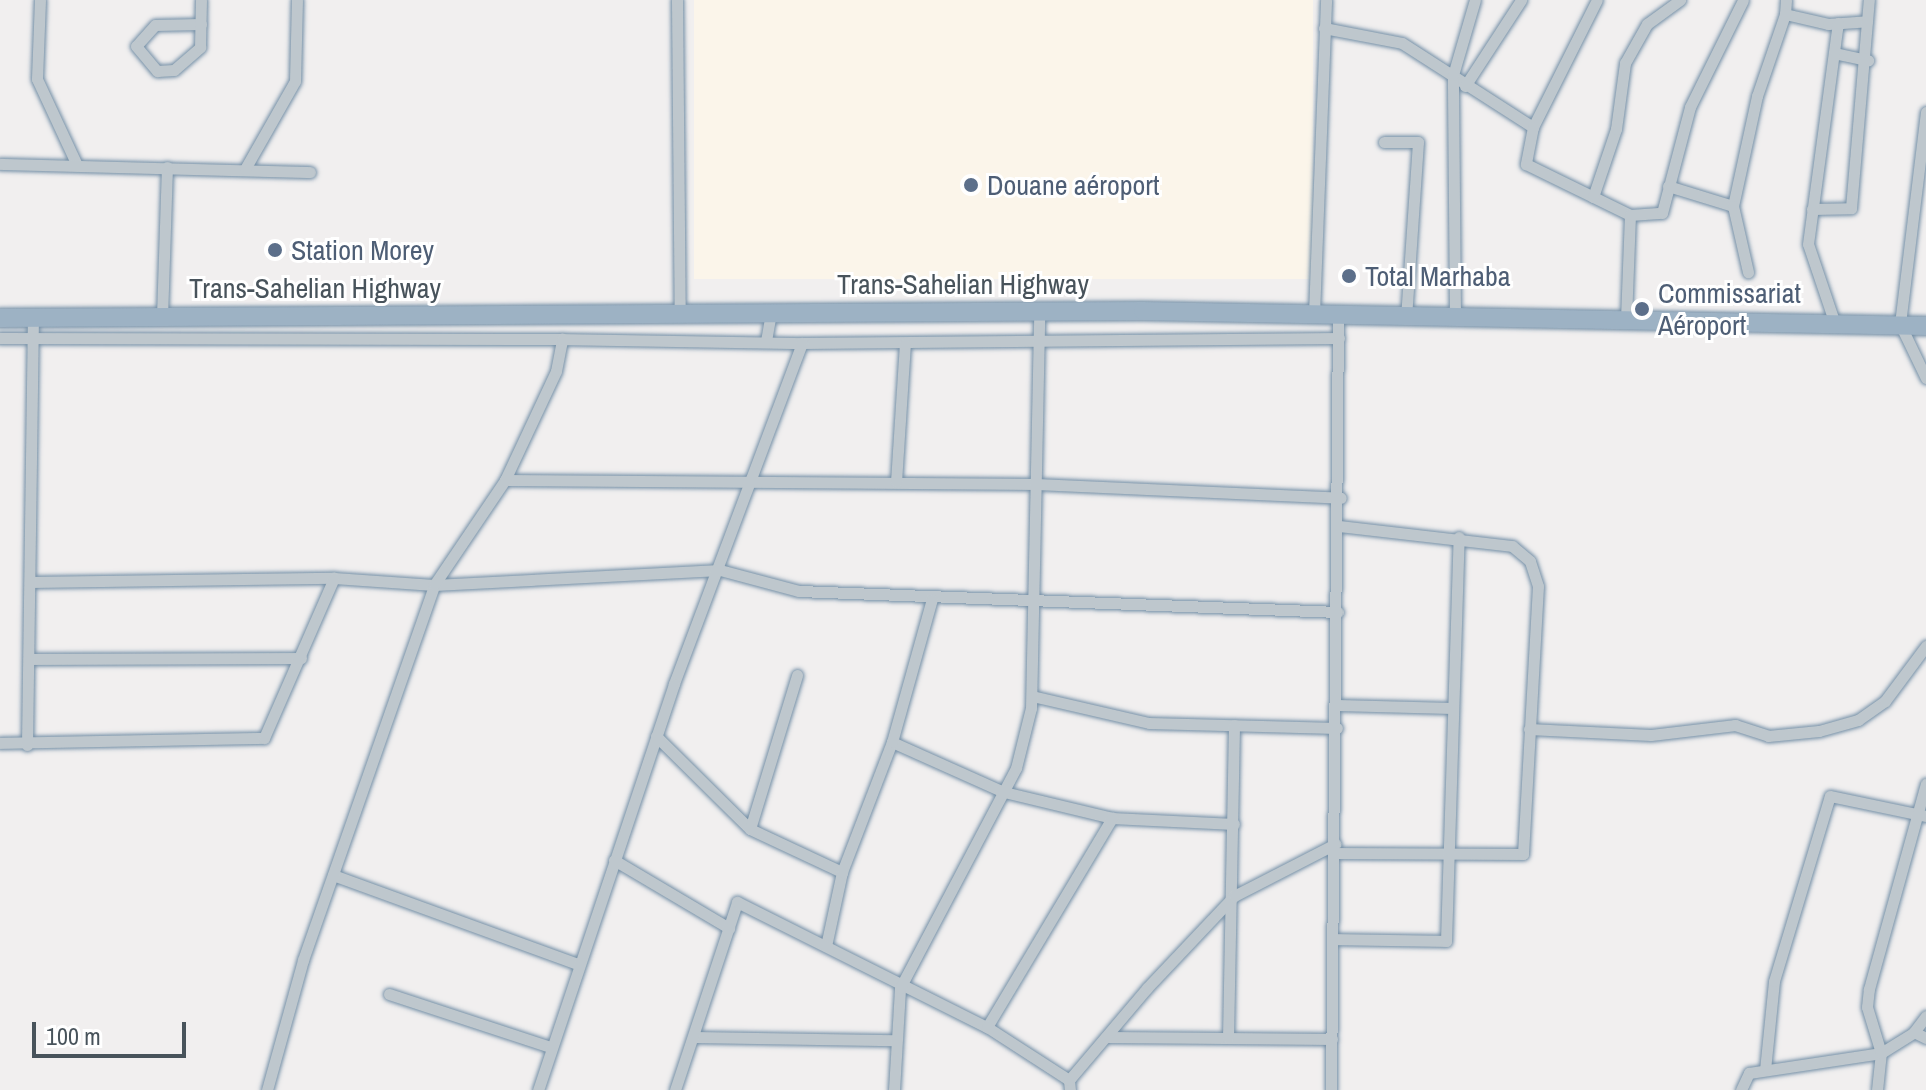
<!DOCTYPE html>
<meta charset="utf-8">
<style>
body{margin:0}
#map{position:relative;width:1926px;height:1090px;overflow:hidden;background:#f1efef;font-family:"Archivo Narrow",sans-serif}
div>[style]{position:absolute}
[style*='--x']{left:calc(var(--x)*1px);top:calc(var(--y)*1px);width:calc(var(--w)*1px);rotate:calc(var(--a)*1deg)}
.commercial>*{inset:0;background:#fbf5ea;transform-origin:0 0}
.roads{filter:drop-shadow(0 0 2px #7590a7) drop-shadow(0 0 2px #7590a7)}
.minor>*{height:11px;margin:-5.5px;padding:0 5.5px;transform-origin:5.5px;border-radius:5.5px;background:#bec7cd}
.trunk>*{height:18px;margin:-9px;padding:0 9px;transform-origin:9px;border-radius:9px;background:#9db2c4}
.dots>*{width:22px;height:22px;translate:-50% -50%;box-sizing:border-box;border:4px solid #fff;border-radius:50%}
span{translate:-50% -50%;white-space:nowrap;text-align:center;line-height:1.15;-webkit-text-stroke:6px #fff;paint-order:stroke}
.service-label{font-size:28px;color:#4e5e75}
.left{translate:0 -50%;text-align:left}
.street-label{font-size:28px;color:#48535b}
.scale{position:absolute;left:32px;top:1022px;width:154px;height:36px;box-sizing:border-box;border:4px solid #48535b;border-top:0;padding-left:10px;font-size:24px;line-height:28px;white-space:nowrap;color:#48535b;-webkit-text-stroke:6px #fff;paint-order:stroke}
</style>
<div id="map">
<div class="commercial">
<div style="left:694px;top:0;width:619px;height:279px"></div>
</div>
<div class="roads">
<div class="minor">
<div style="--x:40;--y:0;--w:79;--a:92.2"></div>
<div style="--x:37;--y:79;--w:95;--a:65.1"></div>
<div style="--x:677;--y:0;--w:314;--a:89.5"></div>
<div style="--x:1786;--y:0;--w:14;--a:94"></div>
<div style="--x:1785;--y:14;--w:44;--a:13.1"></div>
<div style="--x:1828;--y:24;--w:39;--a:-4"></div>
<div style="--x:201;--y:24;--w:46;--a:178.8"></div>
<div style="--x:155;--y:25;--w:28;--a:132"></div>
<div style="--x:136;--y:46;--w:33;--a:50"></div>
<div style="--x:157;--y:71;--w:17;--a:-3"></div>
<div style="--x:174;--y:70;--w:35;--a:-41"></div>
<div style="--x:200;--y:47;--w:47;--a:-88.8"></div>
<div style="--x:1324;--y:28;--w:79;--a:10.9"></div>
<div style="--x:1402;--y:43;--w:156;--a:32.7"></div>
<div style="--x:1533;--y:127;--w:142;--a:-63.3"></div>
<div style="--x:1834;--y:53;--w:35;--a:12"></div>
<div style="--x:1465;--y:86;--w:103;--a:-56.9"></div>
<div style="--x:1926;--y:112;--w:214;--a:97"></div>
<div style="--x:1900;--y:324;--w:60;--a:64.3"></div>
<div style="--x:1533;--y:127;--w:38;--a:101"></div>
<div style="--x:1526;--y:164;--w:116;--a:26.1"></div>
<div style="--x:1630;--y:215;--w:105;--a:92.2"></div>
<div style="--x:1384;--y:142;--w:34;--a:0"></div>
<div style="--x:1418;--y:142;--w:175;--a:93.9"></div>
<div style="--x:0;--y:164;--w:310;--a:1.5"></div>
<div style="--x:245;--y:169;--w:101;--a:-60.4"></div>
<div style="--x:295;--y:81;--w:81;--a:-88.6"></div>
<div style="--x:1668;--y:186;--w:68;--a:17.1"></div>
<div style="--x:1733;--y:206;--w:113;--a:-77.7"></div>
<div style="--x:1757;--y:96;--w:87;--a:-71.1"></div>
<div style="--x:1593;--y:197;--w:72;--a:-71.3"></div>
<div style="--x:1616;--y:129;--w:67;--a:-82.2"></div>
<div style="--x:1625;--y:63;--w:45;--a:-60.6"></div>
<div style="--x:1647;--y:24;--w:41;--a:-36"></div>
<div style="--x:1733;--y:206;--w:68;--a:77.2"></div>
<div style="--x:1812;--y:209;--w:39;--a:-1"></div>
<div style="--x:1851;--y:208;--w:209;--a:-85.1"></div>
<div style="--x:1630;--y:215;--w:32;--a:-4"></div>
<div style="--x:1662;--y:213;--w:110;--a:-75.2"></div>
<div style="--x:1690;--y:107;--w:119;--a:-63.6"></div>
<div style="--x:1314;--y:314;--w:314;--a:-87.8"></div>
<div style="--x:162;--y:317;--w:150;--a:-88.1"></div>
<div style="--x:1455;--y:317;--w:242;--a:-90.5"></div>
<div style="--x:1453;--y:75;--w:78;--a:-73.7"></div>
<div style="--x:1835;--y:324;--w:84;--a:-108.6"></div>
<div style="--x:1808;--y:244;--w:223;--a:-82.3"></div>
<div style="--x:0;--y:338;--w:562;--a:0.1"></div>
<div style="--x:766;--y:341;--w:28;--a:-80"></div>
<div style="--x:802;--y:343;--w:537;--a:-0.53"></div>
<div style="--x:505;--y:480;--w:531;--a:0.43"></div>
<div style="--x:1036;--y:484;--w:305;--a:2.6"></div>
<div style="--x:896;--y:482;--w:138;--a:-86.3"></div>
<div style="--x:30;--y:582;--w:304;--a:-0.8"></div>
<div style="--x:334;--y:578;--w:100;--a:4"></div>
<div style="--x:434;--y:585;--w:286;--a:-3"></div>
<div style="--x:720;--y:570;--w:82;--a:14.9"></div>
<div style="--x:799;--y:591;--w:539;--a:2.23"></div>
<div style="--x:29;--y:659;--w:272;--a:-0.2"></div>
<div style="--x:1032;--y:696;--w:120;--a:13"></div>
<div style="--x:1149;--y:723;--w:188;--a:1.5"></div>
<div style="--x:1337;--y:705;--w:115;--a:1.5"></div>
<div style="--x:1529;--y:729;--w:122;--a:2.8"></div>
<div style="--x:1651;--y:735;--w:85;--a:-6.8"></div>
<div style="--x:1735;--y:725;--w:35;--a:18"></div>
<div style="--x:1768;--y:736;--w:51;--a:-5.6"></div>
<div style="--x:1819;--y:731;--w:41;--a:-15.8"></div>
<div style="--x:1858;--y:720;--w:33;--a:-35"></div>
<div style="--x:1885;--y:701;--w:69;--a:-53.3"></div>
<div style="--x:656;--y:736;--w:132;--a:44.7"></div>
<div style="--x:750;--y:829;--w:102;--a:25.1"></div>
<div style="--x:892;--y:742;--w:123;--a:24.1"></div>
<div style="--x:1004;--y:792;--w:111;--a:13.5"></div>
<div style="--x:1112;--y:818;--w:122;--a:2.8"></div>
<div style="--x:0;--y:743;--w:264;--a:-1.1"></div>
<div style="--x:264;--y:738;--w:175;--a:-66.4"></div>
<div style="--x:27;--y:745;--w:427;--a:-89.2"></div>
<div style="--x:750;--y:829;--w:161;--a:-73"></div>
<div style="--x:1335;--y:853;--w:188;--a:0.3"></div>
<div style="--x:1523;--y:854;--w:268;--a:-86.8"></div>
<div style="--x:1538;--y:586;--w:26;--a:-108"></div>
<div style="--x:1530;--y:561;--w:23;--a:-140"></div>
<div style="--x:1512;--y:546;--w:173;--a:-173.4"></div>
<div style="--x:614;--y:860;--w:134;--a:30.6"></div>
<div style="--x:333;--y:875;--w:261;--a:20"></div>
<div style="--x:1333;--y:939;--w:113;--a:1"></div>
<div style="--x:1446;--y:941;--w:404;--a:-88.2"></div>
<div style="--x:826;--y:946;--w:76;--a:-77.8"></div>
<div style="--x:842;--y:872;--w:139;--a:-69"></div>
<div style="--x:892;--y:742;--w:148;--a:-74.4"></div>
<div style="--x:389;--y:994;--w:169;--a:18.2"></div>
<div style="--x:987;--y:1027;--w:244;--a:-59.1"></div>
<div style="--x:1914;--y:1032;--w:20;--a:-53"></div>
<div style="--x:694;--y:1037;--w:201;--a:0.9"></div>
<div style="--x:1106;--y:1037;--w:226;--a:0.5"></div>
<div style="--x:1228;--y:1038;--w:313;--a:-88.9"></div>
<div style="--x:1765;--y:1070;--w:89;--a:-84.2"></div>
<div style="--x:1774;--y:981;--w:193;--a:-73.2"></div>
<div style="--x:1830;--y:796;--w:98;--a:11.8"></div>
<div style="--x:267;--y:1090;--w:135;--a:-74.5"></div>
<div style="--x:303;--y:960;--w:397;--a:-70.7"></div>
<div style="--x:434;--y:585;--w:127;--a:-55.9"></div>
<div style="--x:505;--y:480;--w:120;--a:-64.9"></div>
<div style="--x:556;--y:371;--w:33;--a:-79"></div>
<div style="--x:562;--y:339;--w:240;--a:1"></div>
<div style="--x:802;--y:343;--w:364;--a:110.6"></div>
<div style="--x:674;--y:684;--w:428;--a:108.5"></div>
<div style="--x:675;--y:1090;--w:198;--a:-71.7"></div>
<div style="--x:737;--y:902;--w:280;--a:26.6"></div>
<div style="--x:987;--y:1027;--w:98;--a:32.9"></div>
<div style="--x:894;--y:1090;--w:102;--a:-86.6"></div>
<div style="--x:900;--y:988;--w:249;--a:-62.2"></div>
<div style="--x:1016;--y:768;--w:62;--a:-76"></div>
<div style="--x:1031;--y:708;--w:397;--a:-88.8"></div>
<div style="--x:1070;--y:1090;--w:10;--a:-96"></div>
<div style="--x:1069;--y:1080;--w:121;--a:-49.7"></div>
<div style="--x:1147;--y:988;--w:127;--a:-46.6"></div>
<div style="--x:1234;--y:896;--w:114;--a:-27.2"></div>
<div style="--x:1331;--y:1090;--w:775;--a:-89.48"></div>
<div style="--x:1741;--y:1090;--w:19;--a:-65"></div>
<div style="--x:1749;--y:1073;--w:134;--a:-8.6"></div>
<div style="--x:1881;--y:1053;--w:39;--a:-32"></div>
<div style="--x:1914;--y:1032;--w:13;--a:27"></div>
<div style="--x:1877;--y:1090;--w:37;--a:-84"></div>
<div style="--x:1881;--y:1053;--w:48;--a:-106.9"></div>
<div style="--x:1867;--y:1007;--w:18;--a:-84"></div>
<div style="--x:1869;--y:989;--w:213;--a:-74.5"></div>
</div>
<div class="trunk">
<div style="--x:0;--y:318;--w:1143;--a:-0.35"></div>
<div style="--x:1143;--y:311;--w:783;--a:1.1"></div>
</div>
</div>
<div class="dots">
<div style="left:971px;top:185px;background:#5c6f8a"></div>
<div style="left:275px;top:250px;background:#5c6f8a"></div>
<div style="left:1349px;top:276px;background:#5c6f8a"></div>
<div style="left:1642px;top:309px;background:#5c6f8a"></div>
</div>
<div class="service-label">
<span class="left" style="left:987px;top:185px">Douane aéroport</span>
<span class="left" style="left:291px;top:250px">Station Morey</span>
<span class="left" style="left:1365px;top:276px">Total Marhaba</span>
<span class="left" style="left:1658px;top:309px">Commissariat<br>Aéroport</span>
</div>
<div class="street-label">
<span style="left:963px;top:284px">Trans-Sahelian Highway</span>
<span style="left:315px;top:288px">Trans-Sahelian Highway</span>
</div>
<div class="scale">100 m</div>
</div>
